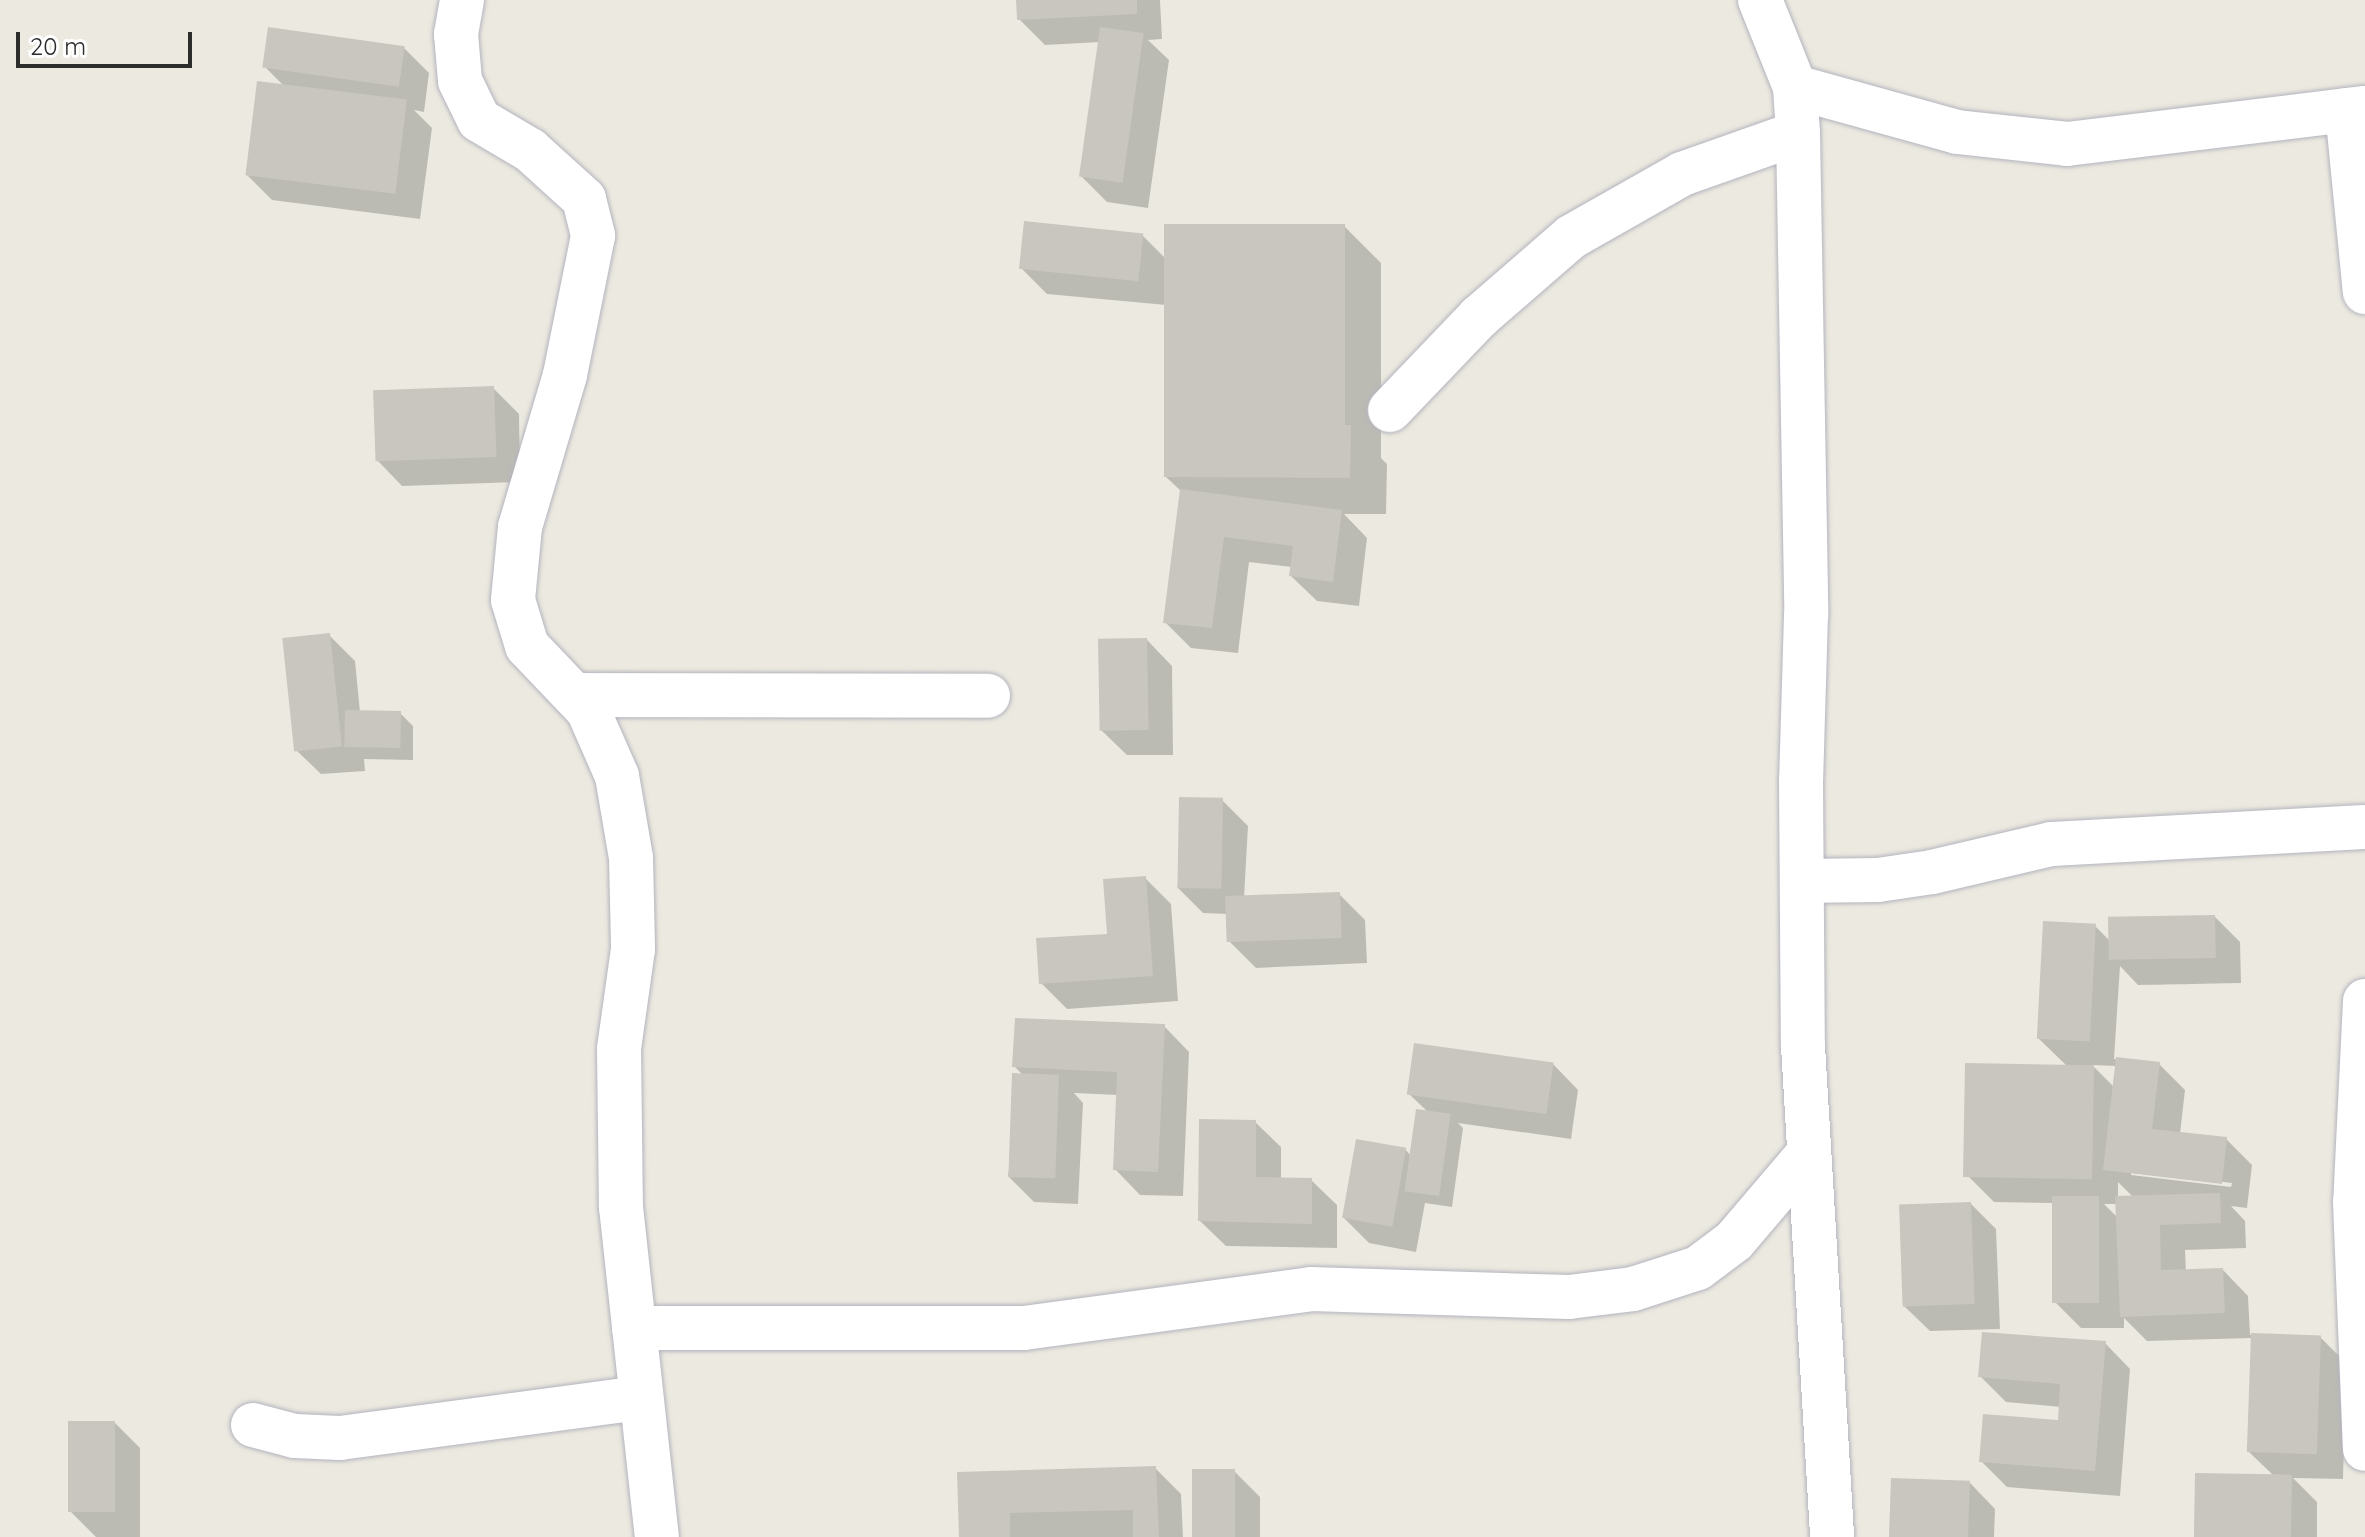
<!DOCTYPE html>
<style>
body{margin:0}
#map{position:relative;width:2365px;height:1537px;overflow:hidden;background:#eceae0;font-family:Quicksand,sans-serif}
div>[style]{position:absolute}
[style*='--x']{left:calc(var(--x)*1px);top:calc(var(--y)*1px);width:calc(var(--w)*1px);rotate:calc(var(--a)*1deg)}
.shadow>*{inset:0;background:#0003}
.building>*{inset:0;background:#c8c6bf;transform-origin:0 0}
.roads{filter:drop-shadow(0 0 2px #b4b3be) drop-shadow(0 0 2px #b4b3be)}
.minor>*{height:44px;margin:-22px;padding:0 22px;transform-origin:22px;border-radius:22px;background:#fff}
span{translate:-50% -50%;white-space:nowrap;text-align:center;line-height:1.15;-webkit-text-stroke:6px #fff;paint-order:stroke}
.scale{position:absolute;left:16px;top:32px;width:176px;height:36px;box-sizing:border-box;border:4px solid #2c2c2c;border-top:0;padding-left:10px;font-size:24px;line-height:28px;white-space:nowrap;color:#2c2c2c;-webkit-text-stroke:6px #fff;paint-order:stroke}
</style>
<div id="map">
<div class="shadow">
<div style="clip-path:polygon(1018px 0,1160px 0,1162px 39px,1148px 40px,1169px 60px,1148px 208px,1107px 202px,1081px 176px,1100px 42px,1045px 45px,1019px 19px)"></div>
<div style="clip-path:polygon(404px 48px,429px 73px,424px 112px,414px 110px,432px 128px,420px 219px,272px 200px,247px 175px,284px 86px,265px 67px)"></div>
<div style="clip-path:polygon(1344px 226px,1381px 263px,1381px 458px,1387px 464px,1386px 514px,1344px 514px,1367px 538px,1359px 606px,1317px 601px,1291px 576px,1292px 567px,1249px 562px,1238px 653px,1191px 648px,1165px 622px,1182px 492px,1166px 477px,1166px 305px,1047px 294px,1021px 268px,1142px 235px,1166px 259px)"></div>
<div style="clip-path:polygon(493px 388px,519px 414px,520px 482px,402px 486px,377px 460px)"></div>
<div style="clip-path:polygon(329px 635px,355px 661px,360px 712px,400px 713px,413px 726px,413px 760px,364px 759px,365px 771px,321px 774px,295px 749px)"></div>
<div style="clip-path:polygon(1147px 640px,1172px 666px,1173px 755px,1127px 755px,1101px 730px)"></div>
<div style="clip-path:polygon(1222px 800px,1248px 826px,1244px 898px,1339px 894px,1365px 920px,1367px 963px,1256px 968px,1230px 942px,1228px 914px,1203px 913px,1177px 887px)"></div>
<div style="clip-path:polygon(1145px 878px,1171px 904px,1178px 1001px,1067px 1009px,1041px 983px,1109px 936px)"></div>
<div style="clip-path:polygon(evenodd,2215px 917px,2240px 942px,2241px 983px,2138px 985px,2120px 966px,2114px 1059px,2159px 1064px,2185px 1090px,2180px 1134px,2226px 1139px,2252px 1165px,2247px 1208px,2231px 1206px,2245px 1221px,2246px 1248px,2185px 1250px,2186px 1272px,2223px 1270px,2248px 1296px,2250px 1335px,2320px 1337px,2346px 1363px,2343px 1479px,2293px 1478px,2317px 1502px,2317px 1537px,2196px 1537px,2274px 1476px,2249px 1452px,2252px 1338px,2147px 1341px,2124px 1318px,2124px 1328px,2081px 1328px,2055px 1302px,2054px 1203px,1994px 1202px,1968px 1176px,2067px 1066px,2038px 1038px,2095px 926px,2112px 943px,2215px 917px,2092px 1065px,2117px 1066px,2115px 1088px,2092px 1065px,2215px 917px,2131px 1171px,2232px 1183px,2231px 1187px,2131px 1175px,2131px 1171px,2215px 917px,2118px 1182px,2134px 1198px,2118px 1198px,2118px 1182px,2215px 917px,2104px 1204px,2117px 1204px,2118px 1218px,2104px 1204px)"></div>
<div style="clip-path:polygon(1164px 1026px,1189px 1052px,1183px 1196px,1140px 1195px,1115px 1169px,1118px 1095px,1074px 1093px,1083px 1103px,1078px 1204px,1034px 1202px,1008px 1176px,1023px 1075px,1014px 1066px)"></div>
<div style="clip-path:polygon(1553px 1064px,1578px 1090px,1571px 1139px,1458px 1123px,1463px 1128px,1452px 1207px,1425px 1203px,1416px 1252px,1369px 1243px,1343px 1217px,1405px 1149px,1411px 1156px,1428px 1112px,1409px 1094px)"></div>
<div style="clip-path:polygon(1255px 1122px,1281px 1147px,1281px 1179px,1311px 1180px,1337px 1205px,1337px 1248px,1226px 1246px,1200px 1221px)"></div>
<div style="clip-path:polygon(1971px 1204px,1996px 1229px,2000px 1329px,1930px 1331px,1904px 1306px)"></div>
<div style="clip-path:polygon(2105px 1343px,2130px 1369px,2120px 1496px,2007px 1487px,1981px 1461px,2060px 1422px,2061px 1407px,2006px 1402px,1980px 1376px)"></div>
<div style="clip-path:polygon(115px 1423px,140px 1448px,140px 1537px,96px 1537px,70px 1511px)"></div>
<div style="clip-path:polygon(1155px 1468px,1181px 1494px,1183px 1537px,961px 1537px,959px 1474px)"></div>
<div style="clip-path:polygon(1234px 1471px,1260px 1497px,1260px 1537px,1194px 1537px)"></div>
<div style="clip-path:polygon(1970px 1483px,1995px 1509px,1994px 1537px,1891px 1537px)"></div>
</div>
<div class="building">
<div style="clip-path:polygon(1016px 0,1137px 0,1137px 14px,1017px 20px)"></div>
<div style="left:268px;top:27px;width:138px;height:41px;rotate:8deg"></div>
<div style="left:1100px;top:27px;width:44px;height:151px;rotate:8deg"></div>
<div style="left:257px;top:81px;width:151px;height:95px;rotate:7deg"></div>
<div style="left:1024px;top:221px;width:120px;height:48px;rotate:6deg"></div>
<div style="clip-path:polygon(1164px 224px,1345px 224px,1345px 425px,1351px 425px,1350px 478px,1164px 477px)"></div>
<div style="left:494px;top:386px;width:71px;height:121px;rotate:88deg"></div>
<div style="clip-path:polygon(1180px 489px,1342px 510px,1333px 582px,1289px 576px,1293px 546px,1224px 537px,1212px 628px,1163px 623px)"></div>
<div style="left:330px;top:633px;width:114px;height:48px;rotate:84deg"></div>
<div style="left:1147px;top:638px;width:92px;height:49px;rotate:89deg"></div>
<div style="left:345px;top:710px;width:56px;height:37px;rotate:1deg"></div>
<div style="left:1179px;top:797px;width:44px;height:91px;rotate:1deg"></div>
<div style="clip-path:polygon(1146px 876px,1153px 976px,1039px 984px,1036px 938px,1107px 934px,1103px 879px)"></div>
<div style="left:1340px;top:892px;width:46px;height:115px;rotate:88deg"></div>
<div style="left:2215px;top:915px;width:43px;height:107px;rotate:89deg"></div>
<div style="left:2043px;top:921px;width:53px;height:118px;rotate:3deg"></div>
<div style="clip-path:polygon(1015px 1018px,1165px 1024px,1158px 1172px,1113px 1170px,1117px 1072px,1012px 1067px)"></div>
<div style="left:1414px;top:1043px;width:141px;height:52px;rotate:8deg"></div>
<div style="clip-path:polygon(2116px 1057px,2160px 1062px,2152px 1129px,2227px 1137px,2222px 1184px,2103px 1170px)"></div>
<div style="left:1965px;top:1063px;width:129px;height:114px;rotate:1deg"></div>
<div style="left:1012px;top:1073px;width:47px;height:104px;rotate:2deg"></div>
<div style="left:1416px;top:1109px;width:35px;height:83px;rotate:8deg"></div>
<div style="clip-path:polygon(1199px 1119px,1256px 1120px,1256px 1177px,1312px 1178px,1312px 1224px,1198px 1221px)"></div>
<div style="left:1356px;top:1139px;width:51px;height:80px;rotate:10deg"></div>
<div style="clip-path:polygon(2220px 1193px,2221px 1223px,2160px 1225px,2161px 1270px,2223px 1268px,2225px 1313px,2120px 1317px,2115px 1196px)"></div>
<div style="left:2052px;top:1196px;width:47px;height:107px"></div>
<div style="left:1971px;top:1202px;width:102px;height:72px;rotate:88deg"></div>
<div style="clip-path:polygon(1982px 1332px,2106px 1341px,2095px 1471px,1979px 1462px,1983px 1414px,2058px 1420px,2060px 1384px,1978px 1377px)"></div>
<div style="left:2251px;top:1333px;width:70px;height:119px;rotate:2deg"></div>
<div style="left:68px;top:1421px;width:47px;height:91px"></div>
<div style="clip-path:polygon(1156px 1466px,1159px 1537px,1133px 1537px,1133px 1510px,1010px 1513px,1010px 1537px,959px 1537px,957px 1472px)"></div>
<div style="left:1192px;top:1469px;width:43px;height:68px"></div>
<div style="left:2195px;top:1473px;width:97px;height:64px;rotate:1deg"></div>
<div style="left:1891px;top:1478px;width:79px;height:59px;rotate:2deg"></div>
</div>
<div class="roads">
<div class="minor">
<div style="--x:462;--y:0;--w:35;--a:100"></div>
<div style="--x:456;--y:34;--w:47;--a:85.1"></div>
<div style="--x:460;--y:81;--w:43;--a:64"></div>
<div style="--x:479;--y:120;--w:59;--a:30.5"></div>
<div style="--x:530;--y:150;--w:73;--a:42.2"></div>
<div style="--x:584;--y:199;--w:38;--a:76"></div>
<div style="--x:593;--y:236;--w:142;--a:101.4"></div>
<div style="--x:565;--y:375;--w:159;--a:106.5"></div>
<div style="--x:520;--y:527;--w:73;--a:95.5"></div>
<div style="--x:513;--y:600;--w:48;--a:73.1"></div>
<div style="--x:527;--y:646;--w:88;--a:46.4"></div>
<div style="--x:588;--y:710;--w:72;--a:66.3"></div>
<div style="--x:617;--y:776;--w:83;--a:80.3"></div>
<div style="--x:631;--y:858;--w:91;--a:88.7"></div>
<div style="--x:633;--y:949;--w:101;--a:98"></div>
<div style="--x:619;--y:1049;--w:158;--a:89.3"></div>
<div style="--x:621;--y:1207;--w:332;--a:83.8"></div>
<div style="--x:1760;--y:0;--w:94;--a:68.1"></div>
<div style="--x:1795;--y:87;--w:46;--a:86.3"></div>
<div style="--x:1798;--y:133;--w:482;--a:89"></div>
<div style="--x:1806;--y:615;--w:165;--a:91.7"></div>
<div style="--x:1801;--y:780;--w:266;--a:89.6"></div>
<div style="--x:1803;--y:1046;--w:492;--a:86.6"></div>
<div style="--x:1795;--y:87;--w:168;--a:15.5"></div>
<div style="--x:1957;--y:132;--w:111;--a:6.2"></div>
<div style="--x:2067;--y:144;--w:300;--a:-6.9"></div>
<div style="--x:2347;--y:110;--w:183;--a:84.4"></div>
<div style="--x:1390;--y:410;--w:129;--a:-46.3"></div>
<div style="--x:1479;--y:317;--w:122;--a:-41"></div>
<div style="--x:1571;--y:237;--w:128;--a:-29.6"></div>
<div style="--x:1682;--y:174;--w:123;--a:-19.5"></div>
<div style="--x:576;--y:695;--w:412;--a:0.1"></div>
<div style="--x:1802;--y:881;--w:76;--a:-0.8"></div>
<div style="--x:1878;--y:880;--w:55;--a:-8.4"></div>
<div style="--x:1932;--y:872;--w:122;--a:-13.2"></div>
<div style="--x:2051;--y:844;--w:314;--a:-3.1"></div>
<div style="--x:2365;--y:1001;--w:201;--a:92.8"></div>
<div style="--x:2355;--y:1202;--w:247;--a:87.7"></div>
<div style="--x:634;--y:1328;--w:390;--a:0"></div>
<div style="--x:1024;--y:1328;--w:290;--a:-7.7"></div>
<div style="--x:1311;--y:1289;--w:258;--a:1.8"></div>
<div style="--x:1569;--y:1297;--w:64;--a:-7.1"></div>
<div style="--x:1633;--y:1289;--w:68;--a:-17.9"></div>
<div style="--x:1698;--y:1268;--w:45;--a:-36.9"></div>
<div style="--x:1734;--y:1241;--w:114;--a:-49.6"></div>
<div style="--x:253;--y:1425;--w:43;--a:14.7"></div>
<div style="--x:295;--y:1436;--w:45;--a:2.5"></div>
<div style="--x:340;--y:1438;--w:304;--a:-7.6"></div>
</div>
</div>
<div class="scale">20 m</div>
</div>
